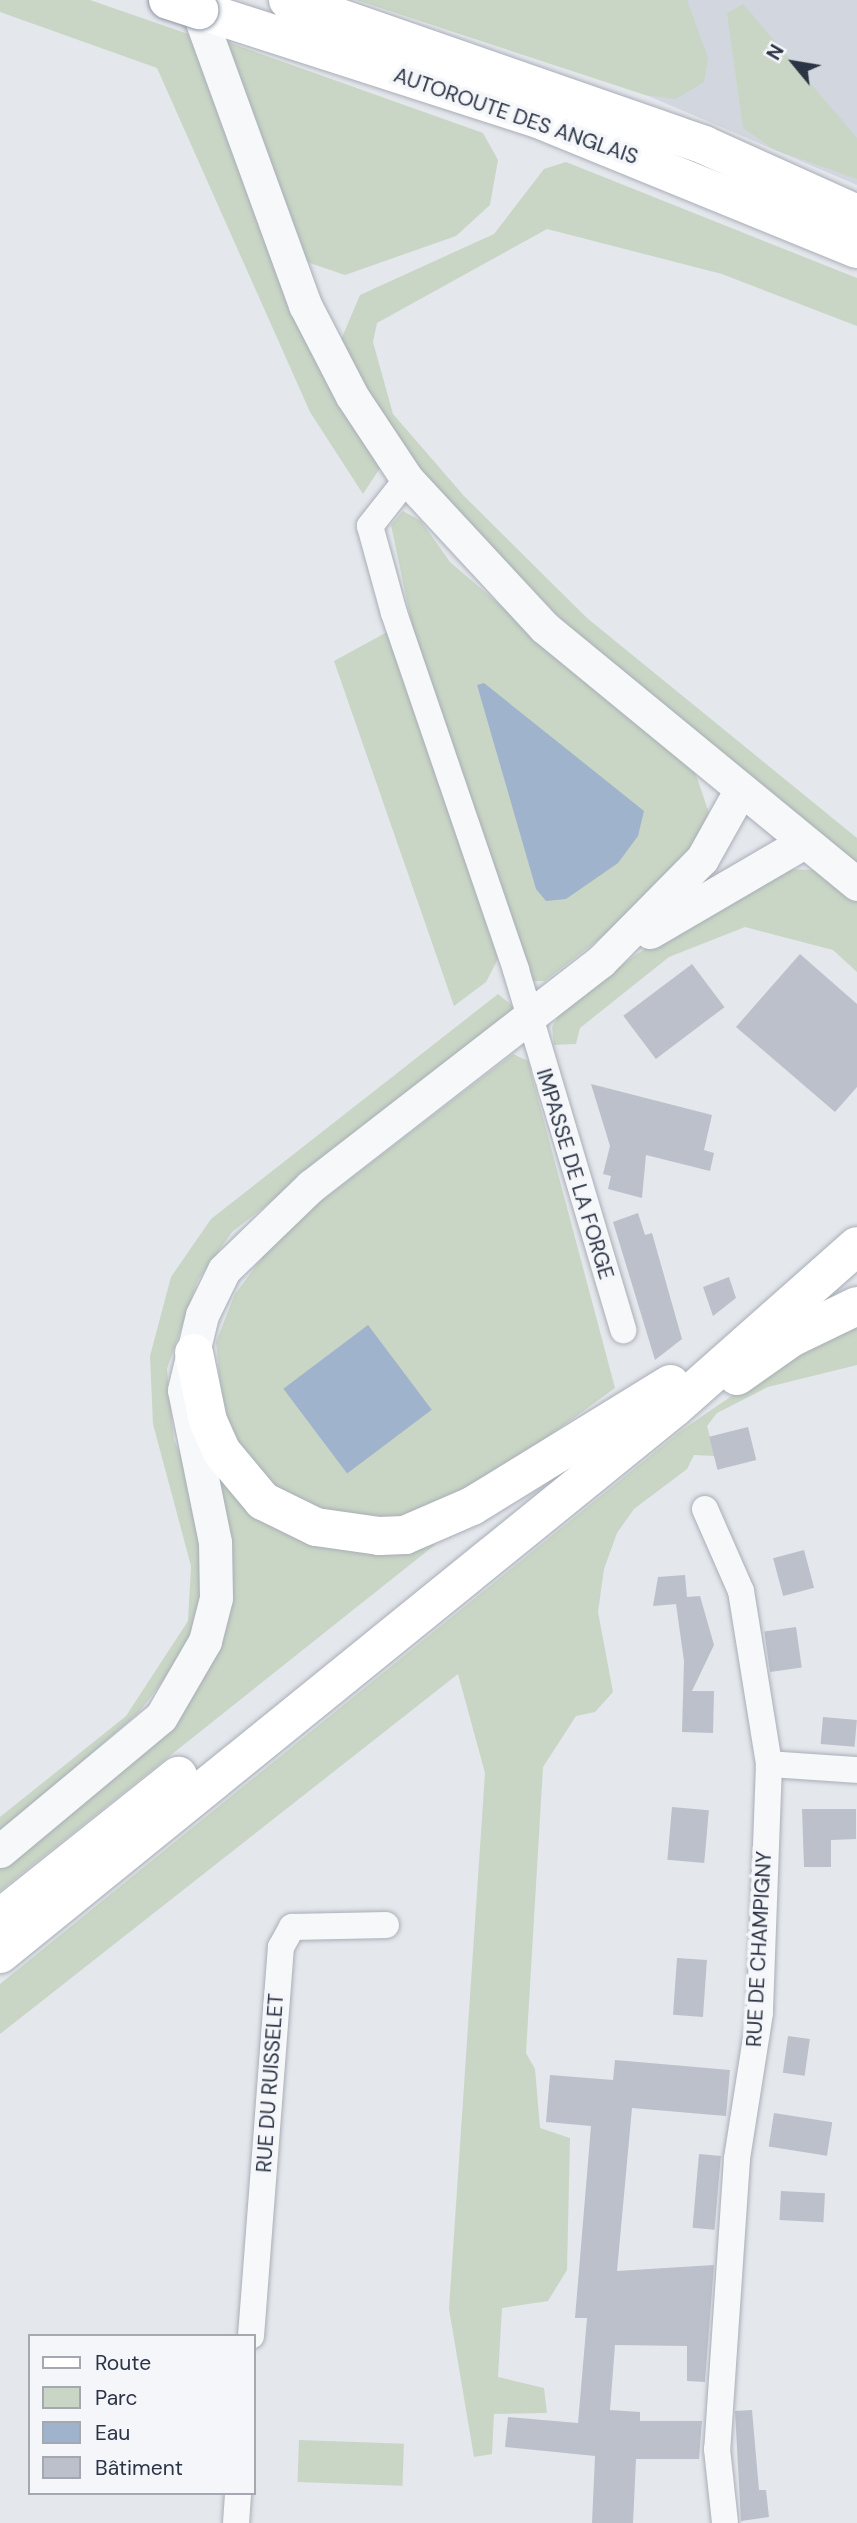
<!DOCTYPE html>
<meta charset="utf-8">
<style>
body{margin:0}
#map{position:relative;width:857px;height:2523px;overflow:hidden;background:#e4e7ec;font-family:"DM Sans",sans-serif}
div>[style]{position:absolute}
[style*='--x']{left:calc(var(--x)*1px);top:calc(var(--y)*1px);width:calc(var(--w)*1px);rotate:calc(var(--a)*1deg)}
.built>*{inset:0;background:#d2d6de}
.green>*{inset:0;background:#c9d6c5;transform-origin:0 0}
.water>*{inset:0;background:#9fb4cc;transform-origin:0 0}
.building>*{inset:0;background:#bbc0ca;transform-origin:0 0}
.roads{filter:drop-shadow(0 0 2px #a9aeb7) drop-shadow(0 0 2px #a9aeb7)}
.minor>*{height:26px;margin:-13px;padding:0 13px;transform-origin:13px;border-radius:13px;background:#f7f8fa}
.tertiary>*{height:33px;margin:-16.5px;padding:0 16.5px;transform-origin:16.5px;border-radius:16.5px;background:#f7f8fa}
.primary>*{height:38px;margin:-19px;padding:0 19px;transform-origin:19px;border-radius:19px;background:#fff}
.motorway>*{height:38px;margin:-19px;padding:0 19px;transform-origin:19px;border-radius:19px;background:#fff}
.bridges{filter:drop-shadow(0 0 2px #8b94a3) drop-shadow(0 0 2px #8b94a3)}
.motorway-bridge>*{height:38px;margin:-19px;padding:0 19px;transform-origin:19px;border-radius:19px;background:#fff}
span{translate:-50% -50%;white-space:nowrap;text-align:center;line-height:1.15;-webkit-text-stroke:7px #f4f6f9;paint-order:stroke}
.street-label{font-size:21px;color:#2b3445}
.legend{position:absolute;left:28px;top:2334px;width:228px;height:161px;box-sizing:border-box;background:#f4f6f9;border:2px solid #a4a8b1;margin:0;padding:9px 12px;list-style:none;font-size:21px;color:#2b3445}
.legend li{display:flex;align-items:center;gap:14px;height:35px}
.legend b{width:35px;border:2px solid #a4a8b1}
.north{position:absolute;left:759px;top:28px;width:70px;height:70px;-webkit-text-stroke:5px #f4f6f9;paint-order:stroke;rotate:300deg;font-size:19px;font-weight:700;line-height:28px;text-align:center;color:#2b3445}
.north::after{content:'';display:block;margin:auto;width:24px;height:32px;background:#2b3445;clip-path:polygon(50% 0,100% 100%,50% 72%,0 100%)}
</style>
<div id="map">
<div class="built">
<div style="clip-path:polygon(423px 0,857px 0,857px 185px,775px 150px)"></div>
</div>
<div class="green">
<div style="clip-path:polygon(0 0,90px 0,191px 35px,380px 468px,363px 494px,310px 412px,157px 68px,0 12px)"></div>
<div style="clip-path:polygon(356px 0,687px 0,708px 58px,704px 82px,676px 99px,645px 95px)"></div>
<div style="clip-path:polygon(743px 4px,857px 138px,857px 179px,775px 150px,743px 128px,727px 13px)"></div>
<div style="clip-path:polygon(222px 40px,483px 133px,498px 160px,490px 205px,456px 236px,345px 275px,307px 262px)"></div>
<div style="clip-path:polygon(566px 162px,857px 278px,857px 326px,722px 274px,547px 229px,377px 323px,373px 342px,393px 414px,464px 496px,587px 618px,857px 838px,857px 864px,579px 638px,427px 480px,375px 410px,340px 342px,360px 295px,494px 234px,544px 169px)"></div>
<div style="clip-path:polygon(403px 511px,421px 521px,450px 562px,695px 772px,710px 816px,674px 881px,545px 981px,530px 981px,412px 625px,391px 525px)"></div>
<div style="clip-path:polygon(389px 631px,498px 959px,486px 982px,454px 1006px,334px 661px)"></div>
<div style="clip-path:polygon(785px 869px,816px 870px,857px 901px,857px 972px,833px 950px,745px 927px,669px 957px,580px 1028px,576px 1044px,554px 1045px,552px 1027px,561px 1012px,634px 956px,746px 884px)"></div>
<div style="clip-path:polygon(498px 994px,514px 1007px,505px 1019px,232px 1232px,198px 1280px,167px 1369px,174px 1440px,193px 1482px,206px 1568px,192px 1643px,140px 1711px,0 1834px,0 1817px,126px 1716px,188px 1621px,191px 1566px,153px 1424px,150px 1356px,171px 1277px,211px 1219px)"></div>
<div style="clip-path:polygon(513px 1054px,528px 1061px,615px 1388px,451px 1507px,385px 1521px,323px 1517px,264px 1483px,224px 1424px,216px 1342px,235px 1294px,282px 1231px)"></div>
<div style="clip-path:polygon(857px 1325px,857px 1365px,768px 1387px,717px 1413px,707px 1426px,715px 1456px,694px 1455px,687px 1469px,634px 1509px,617px 1533px,604px 1569px,598px 1612px,613px 1692px,595px 1712px,576px 1716px,543px 1767px,526px 2053px,535px 2069px,540px 2128px,570px 2138px,567px 2270px,548px 2301px,502px 2308px,498px 2377px,544px 2388px,547px 2413px,494px 2414px,492px 2454px,474px 2457px,449px 2309px,485px 1773px,458px 1674px,0 2034px,0 1984px,682px 1430px,800px 1349px)"></div>
<div style="clip-path:polygon(212px 1468px,398px 1549px,436px 1544px,0 1891px,0 1863px,195px 1687px)"></div>
<div style="left:299px;top:2440px;width:105px;height:42px;rotate:2deg"></div>
</div>
<div class="water">
<div style="clip-path:polygon(484px 683px,644px 811px,638px 836px,618px 863px,566px 899px,546px 901px,536px 889px,477px 685px)"></div>
<div style="left:368px;top:1325px;width:106px;height:106px;rotate:53deg"></div>
</div>
<div class="building">
<div style="clip-path:polygon(800px 954px,857px 1004px,857px 1087px,835px 1112px,736px 1027px)"></div>
<div style="left:692px;top:964px;width:54px;height:86px;rotate:53deg"></div>
<div style="clip-path:polygon(591px 1084px,712px 1115px,704px 1150px,714px 1153px,710px 1171px,646px 1155px,642px 1198px,608px 1189px,611px 1176px,603px 1174px,610px 1146px)"></div>
<div style="clip-path:polygon(638px 1213px,645px 1235px,652px 1233px,682px 1339px,655px 1360px,613px 1222px)"></div>
<div style="clip-path:polygon(729px 1277px,736px 1298px,713px 1316px,703px 1287px)"></div>
<div style="left:748px;top:1427px;width:34px;height:40px;rotate:76deg"></div>
<div style="left:804px;top:1550px;width:39px;height:32px;rotate:75deg"></div>
<div style="clip-path:polygon(685px 1575px,687px 1597px,700px 1596px,714px 1645px,692px 1691px,714px 1691px,713px 1733px,682px 1732px,684px 1661px,676px 1604px,653px 1606px,658px 1577px)"></div>
<div style="left:796px;top:1627px;width:41px;height:32px;rotate:82deg"></div>
<div style="left:823px;top:1717px;width:34px;height:27px;rotate:5deg"></div>
<div style="left:672px;top:1807px;width:37px;height:53px;rotate:5deg"></div>
<div style="clip-path:polygon(802px 1809px,856px 1809px,856px 1839px,831px 1840px,831px 1867px,804px 1867px)"></div>
<div style="left:677px;top:1958px;width:30px;height:57px;rotate:4deg"></div>
<div style="left:788px;top:2036px;width:22px;height:37px;rotate:8deg"></div>
<div style="clip-path:polygon(615px 2060px,730px 2070px,726px 2116px,632px 2108px,617px 2271px,714px 2265px,705px 2382px,687px 2381px,687px 2346px,615px 2345px,610px 2410px,640px 2412px,640px 2421px,702px 2421px,699px 2459px,636px 2459px,633px 2523px,592px 2523px,595px 2456px,505px 2447px,508px 2417px,578px 2423px,587px 2318px,575px 2318px,591px 2126px,546px 2122px,550px 2075px,613px 2080px)"></div>
<div style="left:774px;top:2113px;width:59px;height:34px;rotate:9deg"></div>
<div style="left:699px;top:2154px;width:22px;height:74px;rotate:5deg"></div>
<div style="left:781px;top:2191px;width:44px;height:29px;rotate:3deg"></div>
<div style="clip-path:polygon(752px 2410px,759px 2490px,766px 2490px,769px 2517px,741px 2521px,735px 2411px)"></div>
</div>
<div class="roads">
<div class="minor">
<div style="--x:407;--y:479;--w:60;--a:128.2"></div>
<div style="--x:370;--y:526;--w:90;--a:74.6"></div>
<div style="--x:394;--y:613;--w:377;--a:71.1"></div>
<div style="--x:516;--y:970;--w:376;--a:73.4"></div>
<div style="--x:705;--y:1509;--w:90;--a:66.3"></div>
<div style="--x:741;--y:1591;--w:175;--a:80.8"></div>
<div style="--x:769;--y:1764;--w:249;--a:92.1"></div>
<div style="--x:760;--y:2013;--w:148;--a:99"></div>
<div style="--x:737;--y:2159;--w:291;--a:93.9"></div>
<div style="--x:717;--y:2449;--w:74;--a:83.8"></div>
<div style="--x:769;--y:1764;--w:88;--a:3.9"></div>
<div style="--x:251;--y:2336;--w:390;--a:-85.6"></div>
<div style="--x:281;--y:1947;--w:23;--a:-61"></div>
<div style="--x:292;--y:1927;--w:94;--a:-1.2"></div>
<div style="--x:236;--y:2523;--w:30;--a:-86"></div>
</div>
<div class="tertiary">
<div style="--x:194;--y:0;--w:325;--a:70"></div>
<div style="--x:305;--y:305;--w:102;--a:62.7"></div>
<div style="--x:352;--y:396;--w:100;--a:56.5"></div>
<div style="--x:407;--y:479;--w:202;--a:47.2"></div>
<div style="--x:544;--y:627;--w:405;--a:39.4"></div>
<div style="--x:650;--y:932;--w:178;--a:-30.3"></div>
<div style="--x:0;--y:1851;--w:209;--a:-39.8"></div>
<div style="--x:161;--y:1717;--w:88;--a:-59.9"></div>
<div style="--x:205;--y:1641;--w:44;--a:-75.7"></div>
<div style="--x:216;--y:1598;--w:56;--a:-91"></div>
<div style="--x:215;--y:1542;--w:155;--a:-101.5"></div>
<div style="--x:184;--y:1390;--w:77;--a:-76.5"></div>
<div style="--x:202;--y:1315;--w:50;--a:-63.9"></div>
<div style="--x:224;--y:1270;--w:121;--a:-44"></div>
<div style="--x:311;--y:1186;--w:366;--a:-37.8"></div>
<div style="--x:600;--y:962;--w:145;--a:-45.3"></div>
<div style="--x:702;--y:859;--w:78;--a:-60.8"></div>
</div>
<div class="primary">
<div style="--x:194;--y:1353;--w:69;--a:78.4"></div>
<div style="--x:208;--y:1421;--w:34;--a:66"></div>
<div style="--x:222;--y:1452;--w:64;--a:50.1"></div>
<div style="--x:263;--y:1501;--w:59;--a:26.1"></div>
<div style="--x:316;--y:1527;--w:64;--a:8.1"></div>
<div style="--x:379;--y:1536;--w:26;--a:-2"></div>
<div style="--x:405;--y:1535;--w:73;--a:-23.4"></div>
<div style="--x:472;--y:1506;--w:233;--a:-31.6"></div>
<div style="--x:737;--y:1376;--w:66;--a:-35.1"></div>
<div style="--x:791;--y:1338;--w:73;--a:-25.9"></div>
<div style="--x:0;--y:1918;--w:228;--a:-38.6"></div>
<div style="--x:0;--y:1954;--w:867;--a:-39.01"></div>
<div style="--x:674;--y:1408;--w:244;--a:-41.5"></div>
</div>
<div class="motorway">
<div style="--x:288;--y:0;--w:441;--a:19.2"></div>
<div style="--x:704;--y:145;--w:168;--a:24.3"></div>
<div style="--x:199;--y:10;--w:356;--a:17.8"></div>
<div style="--x:538;--y:119;--w:344;--a:22.2"></div>
</div>
</div>
<div class="bridges">
<div class="motorway-bridge">
<div style="--x:168;--y:0;--w:33;--a:18"></div>
</div>
</div>
<div class="street-label">
<span style="left:516px;top:116px;rotate:19deg">AUTOROUTE DES ANGLAIS</span>
<span style="left:575px;top:1174px;rotate:73deg">IMPASSE DE LA FORGE</span>
<span style="left:759px;top:1949px;rotate:-87deg">RUE DE CHAMPIGNY</span>
<span style="left:270px;top:2083px;rotate:-86deg">RUE DU RUISSELET</span>
</div>
<ul class="legend">
<li><b style="height:9px;background:#fff"></b>Route</li>
<li><b style="height:19px;background:#c9d6c5"></b>Parc</li>
<li><b style="height:19px;background:#9fb4cc"></b>Eau</li>
<li><b style="height:19px;background:#bbc0ca"></b>Bâtiment</li>
</ul>
<div class="north">N</div>
</div>
